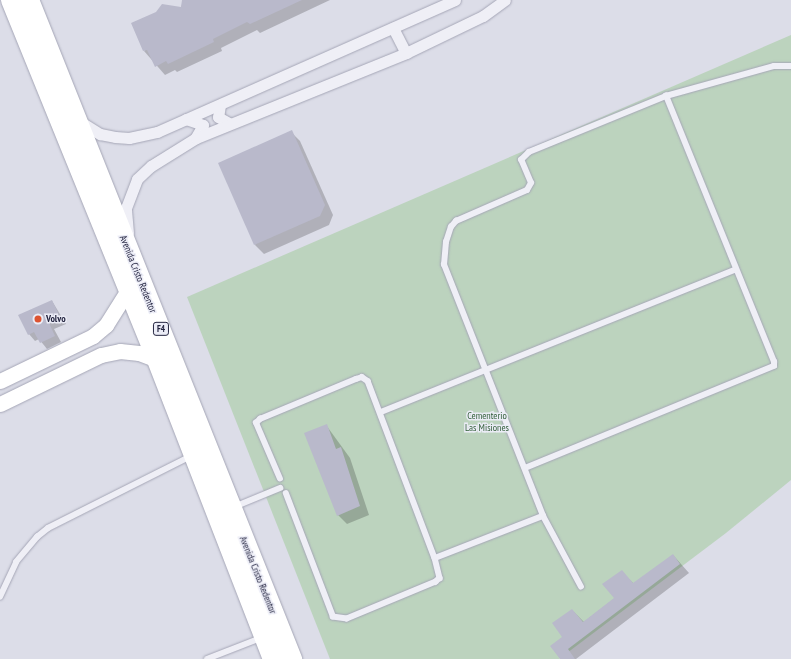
<!DOCTYPE html>
<style>
body{margin:0}
#map{position:relative;width:791px;height:659px;overflow:hidden;background:#dcdde8;font-family:"PT Sans Narrow",sans-serif}
div>[style]{position:absolute}
[style*='--x']{left:calc(var(--x)*1px);top:calc(var(--y)*1px);width:calc(var(--w)*1px);rotate:calc(var(--a)*1deg)}
.green>*{inset:0;background:#bcd3be}
.shadow>*{inset:0;background:#0003}
.building>*{inset:0;background:#b9b9cb}
.roads{filter:drop-shadow(0 0 1px #a5a6b6) drop-shadow(0 0 1px #a5a6b6)}
.lane>*{height:5.5px;margin:-2.75px;padding:0 2.75px;transform-origin:2.75px;border-radius:2.75px;background:#efeff6}
.street>*{height:11px;margin:-5.5px;padding:0 5.5px;transform-origin:5.5px;border-radius:5.5px;background:#efeff6}
.secondary>*{height:15px;margin:-7.5px;padding:0 7.5px;transform-origin:7.5px;border-radius:7.5px;background:#fff}
.highway>*{height:20px;margin:-10px;padding:0 10px;transform-origin:10px;border-radius:10px;background:#fff}
.dots>*{width:11px;height:11px;translate:-50% -50%;box-sizing:border-box;border:2px solid #ebecf6;border-radius:50%}
span{translate:-50% -50%;white-space:nowrap;text-align:center;line-height:1.15;-webkit-text-stroke:3px #ebecf6;paint-order:stroke}
.shield-label span{padding:1px 3px;background:#ebecf6;border:1px solid;border-radius:3px;-webkit-text-stroke-width:0}
.shield-label{font-size:9px;color:#242540;font-weight:700}
.street-label{font-size:10px;color:#242540}
.poi-label{font-size:10px;color:#242540;font-weight:700}
.left{translate:0 -50%;text-align:left}
.park-label{font-size:10px;color:#305d37}
</style>
<div id="map">
<div class="green">
<div style="clip-path:polygon(791px 35px,791px 480px,726px 533px,559px 659px,330px 659px,187px 297px)"></div>
</div>
<div class="shadow">
<div style="clip-path:polygon(183px 0,330px 0,260px 33px,257px 30px,221px 48px,222px 51px,177px 72px,175px 70px,165px 75px,144px 51px,181px 8px)"></div>
<div style="clip-path:polygon(291px 132px,300px 141px,333px 215px,329px 225px,264px 254px,255px 245px)"></div>
<div style="clip-path:polygon(52px 301px,66px 324px,54px 329px,61px 342px,47px 349px,39px 339px,35px 341px,29px 334px)"></div>
<div style="clip-path:polygon(326px 425px,350px 458px,369px 515px,347px 524px,338px 515px)"></div>
<div style="clip-path:polygon(673px 555px,689px 573px,576px 659px,561px 659px,564px 637px,572px 610px,584px 622px,615px 598px,622px 572px,634px 584px)"></div>
</div>
<div class="building">
<div style="clip-path:polygon(182px 0,302px 0,250px 24px,247px 22px,213px 39px,214px 42px,168px 64px,166px 61px,155px 67px,147px 50px,143px 51px,131px 23px,156px 12px,162px 4px,181px 7px)"></div>
<div style="clip-path:polygon(292px 130px,325px 205px,320px 216px,254px 245px,218px 163px)"></div>
<div style="clip-path:polygon(52px 300px,60px 317px,49px 323px,55px 336px,40px 343px,34px 332px,28px 335px,18px 315px)"></div>
<div style="clip-path:polygon(327px 424px,336px 449px,341px 447px,360px 506px,337px 516px,304px 433px)"></div>
<div style="clip-path:polygon(673px 554px,680px 564px,568px 649px,575px 659px,560px 659px,550px 646px,562px 637px,552px 623px,572px 609px,583px 622px,614px 598px,602px 584px,622px 570px,633px 583px)"></div>
</div>
<div class="roads">
<div class="lane">
<div style="--x:381;--y:412;--w:381;--a:-21.9"></div>
<div style="--x:525;--y:468;--w:269;--a:-22.3"></div>
<div style="--x:774;--y:366;--w:4;--a:-90"></div>
<div style="--x:774;--y:362;--w:287;--a:-112.1"></div>
<div style="--x:280;--y:479;--w:61;--a:-113.2"></div>
<div style="--x:256;--y:423;--w:6;--a:-45"></div>
<div style="--x:260;--y:419;--w:104;--a:-22.6"></div>
<div style="--x:356;--y:379;--w:6;--a:-18"></div>
<div style="--x:362;--y:377;--w:7;--a:34"></div>
<div style="--x:368;--y:381;--w:189;--a:69.3"></div>
<div style="--x:435;--y:558;--w:21;--a:76"></div>
<div style="--x:440;--y:578;--w:6;--a:135"></div>
<div style="--x:436;--y:582;--w:96;--a:157.4"></div>
<div style="--x:347;--y:619;--w:14;--a:-172"></div>
<div style="--x:333;--y:617;--w:132;--a:-110.9"></div>
<div style="--x:234;--y:507;--w:50;--a:-22.4"></div>
<div style="--x:435;--y:558;--w:116;--a:-21.3"></div>
<div style="--x:581;--y:587;--w:81;--a:-118.2"></div>
<div style="--x:543;--y:516;--w:270;--a:-111.5"></div>
<div style="--x:444;--y:265;--w:23;--a:-85"></div>
<div style="--x:446;--y:242;--w:16;--a:-72"></div>
<div style="--x:451;--y:227;--w:8;--a:-50"></div>
<div style="--x:456;--y:221;--w:77;--a:-23.6"></div>
<div style="--x:527;--y:190;--w:8;--a:-60"></div>
<div style="--x:531;--y:183;--w:25;--a:-113"></div>
<div style="--x:521;--y:160;--w:11;--a:-45"></div>
<div style="--x:529;--y:152;--w:148;--a:-22.2"></div>
<div style="--x:666;--y:96;--w:112;--a:-15.5"></div>
<div style="--x:774;--y:66;--w:17;--a:0"></div>
<div style="--x:0;--y:597;--w:38;--a:-65"></div>
<div style="--x:16;--y:562;--w:33;--a:-50"></div>
<div style="--x:37;--y:537;--w:14;--a:-39"></div>
<div style="--x:48;--y:528;--w:160;--a:-26.7"></div>
<div style="--x:207;--y:659;--w:58;--a:-21.3"></div>
</div>
<div class="street">
<div style="--x:393;--y:28;--w:28;--a:63"></div>
<div style="--x:220;--y:105;--w:12;--a:99"></div>
<div style="--x:218;--y:117;--w:13;--a:29"></div>
<div style="--x:186;--y:119;--w:18;--a:19"></div>
<div style="--x:203;--y:125;--w:14;--a:120"></div>
<div style="--x:79;--y:121;--w:25;--a:32"></div>
<div style="--x:100;--y:134;--w:15;--a:11"></div>
<div style="--x:115;--y:137;--w:14;--a:4"></div>
<div style="--x:129;--y:138;--w:29;--a:-12"></div>
<div style="--x:157;--y:132;--w:326;--a:-23.9"></div>
<div style="--x:128;--y:233;--w:25;--a:-95"></div>
<div style="--x:126;--y:208;--w:31;--a:-69"></div>
<div style="--x:137;--y:179;--w:19;--a:-43"></div>
<div style="--x:151;--y:166;--w:53;--a:-31.9"></div>
<div style="--x:196;--y:138;--w:227;--a:-22"></div>
<div style="--x:406;--y:53;--w:85;--a:-25.7"></div>
<div style="--x:483;--y:16;--w:27;--a:-36"></div>
</div>
<div class="secondary">
<div style="--x:0;--y:381;--w:103;--a:-25.8"></div>
<div style="--x:93;--y:336;--w:17;--a:-40"></div>
<div style="--x:106;--y:325;--w:41;--a:-57.8"></div>
<div style="--x:0;--y:404;--w:112;--a:-25.9"></div>
<div style="--x:101;--y:355;--w:19;--a:-12"></div>
<div style="--x:120;--y:351;--w:19;--a:6"></div>
<div style="--x:139;--y:353;--w:19;--a:21"></div>
</div>
<div class="highway">
<div style="--x:11;--y:0;--w:388;--a:67.9"></div>
<div style="--x:157;--y:360;--w:321;--a:68.8"></div>
<div style="--x:29;--y:0;--w:710;--a:68.24"></div>
</div>
</div>
<div class="dots">
<div style="left:38px;top:319px;background:#dd5331"></div>
</div>
<div class="shield-label">
<span style="left:161px;top:329px">F4</span>
</div>
<div class="street-label">
<span style="left:138px;top:274px;rotate:68deg">Avenida Cristo Redentor</span>
<span style="left:258px;top:575px;rotate:68deg">Avenida Cristo Redentor</span>
</div>
<div class="poi-label">
<span class="left" style="left:46px;top:319px">Volvo</span>
</div>
<div class="park-label">
<span style="left:487px;top:421px">Cementerio<br>Las Misiones</span>
</div>
</div>
